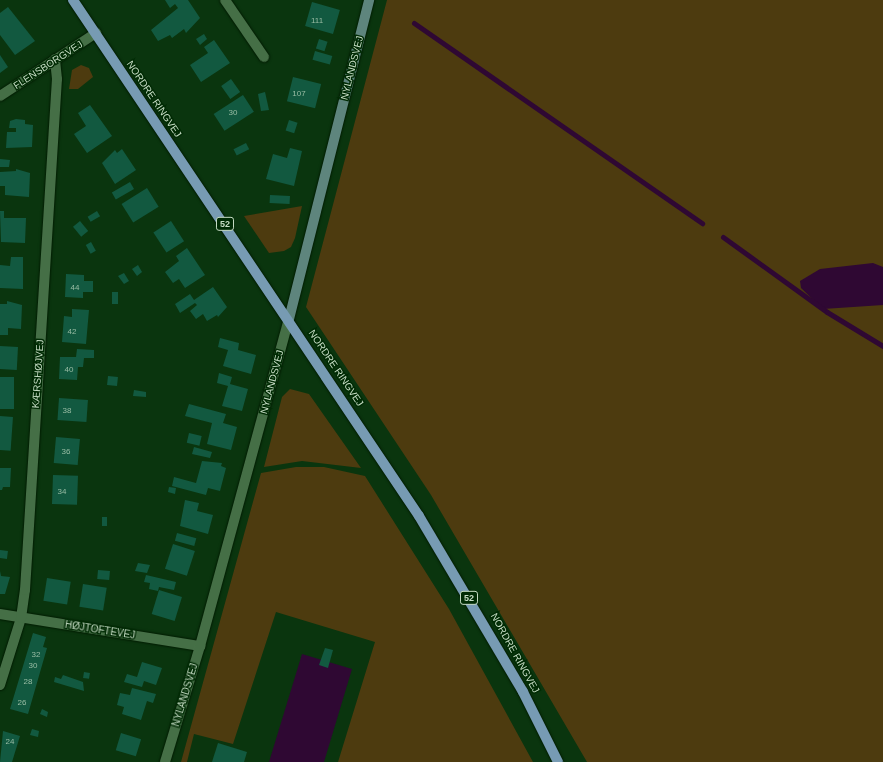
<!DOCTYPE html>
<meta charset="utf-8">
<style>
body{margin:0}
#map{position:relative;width:883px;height:762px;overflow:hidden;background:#0a350e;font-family:Helvetica,sans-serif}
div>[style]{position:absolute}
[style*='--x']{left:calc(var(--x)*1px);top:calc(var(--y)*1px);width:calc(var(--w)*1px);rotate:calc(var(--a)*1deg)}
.green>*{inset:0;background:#4d3b0f}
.water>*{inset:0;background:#2f0833}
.stream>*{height:5px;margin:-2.5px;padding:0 2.5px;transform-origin:2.5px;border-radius:2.5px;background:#2f0833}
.building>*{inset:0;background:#125940;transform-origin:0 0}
.roads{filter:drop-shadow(0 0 1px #001b01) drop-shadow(0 0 1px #001b01)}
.street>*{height:10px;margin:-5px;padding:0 5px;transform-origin:5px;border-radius:5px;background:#456f46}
.secondary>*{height:10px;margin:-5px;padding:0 5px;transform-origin:5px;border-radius:5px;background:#5e857d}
.primary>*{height:10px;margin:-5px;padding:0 5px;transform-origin:5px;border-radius:5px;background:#779bb3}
span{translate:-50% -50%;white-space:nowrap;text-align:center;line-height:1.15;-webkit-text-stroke:3px #002b04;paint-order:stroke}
.number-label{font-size:8px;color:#99bca4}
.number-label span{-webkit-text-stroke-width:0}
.shield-label span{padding:1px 3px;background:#002b04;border:1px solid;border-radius:3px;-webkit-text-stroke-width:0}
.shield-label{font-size:9px;color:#c6ddc5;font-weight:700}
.street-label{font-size:10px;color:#c6ddc5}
</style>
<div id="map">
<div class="green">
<div style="clip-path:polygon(387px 0,883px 0,883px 762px,587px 762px,431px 495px,306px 307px)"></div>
<div style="clip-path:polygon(81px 65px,89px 68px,93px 77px,78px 89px,69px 89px,72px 70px)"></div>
<div style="clip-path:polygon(302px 206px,295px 238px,291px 247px,284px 251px,269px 253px,244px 216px)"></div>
<div style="clip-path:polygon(290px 389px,309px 394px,361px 468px,302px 461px,264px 467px,282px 397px)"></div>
<div style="clip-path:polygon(296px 467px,324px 467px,365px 476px,449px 609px,533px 762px,338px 762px,375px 642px,276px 612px,233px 744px,194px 734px,187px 762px,181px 762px,261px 473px)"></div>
</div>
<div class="water">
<div style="clip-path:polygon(873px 263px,883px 267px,883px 305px,823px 309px,801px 288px,800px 281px,820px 269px)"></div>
<div style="clip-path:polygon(302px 654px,352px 669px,324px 762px,269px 762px)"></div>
</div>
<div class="stream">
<div style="--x:414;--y:23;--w:351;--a:34.8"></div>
<div style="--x:723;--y:237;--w:128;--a:35.8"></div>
<div style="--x:827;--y:312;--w:66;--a:31.3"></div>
</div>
<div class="building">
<div style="clip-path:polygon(165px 0,188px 0,200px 18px,186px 33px,184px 29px,172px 38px,170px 35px,158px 41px,151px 30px,178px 8px,175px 4px,170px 8px)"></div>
<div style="left:312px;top:2px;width:29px;height:25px;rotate:16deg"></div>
<div style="clip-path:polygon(8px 7px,35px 41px,15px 55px,0 35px,0 13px)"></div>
<div style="clip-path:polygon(204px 34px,207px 39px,200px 45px,196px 39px)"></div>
<div style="left:319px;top:39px;width:9px;height:10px;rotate:18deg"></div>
<div style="clip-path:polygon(214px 40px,230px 63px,201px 82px,190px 65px,208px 53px,204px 47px)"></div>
<div style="left:315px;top:51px;width:18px;height:9px;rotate:16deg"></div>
<div style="clip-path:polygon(0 55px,8px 67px,0 73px)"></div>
<div style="left:293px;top:77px;width:29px;height:25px;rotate:14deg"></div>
<div style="left:231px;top:79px;width:16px;height:12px;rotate:55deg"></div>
<div style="clip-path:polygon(265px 92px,269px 110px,261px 111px,258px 94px)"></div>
<div style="left:243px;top:95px;width:20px;height:35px;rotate:57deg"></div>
<div style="clip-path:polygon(90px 105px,112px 136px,87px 153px,74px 134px,86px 126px,78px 113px)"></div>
<div style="clip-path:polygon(16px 119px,25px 120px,25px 124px,33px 125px,32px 147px,6px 148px,7px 132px,16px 132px,16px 128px,9px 128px,10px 121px)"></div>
<div style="left:289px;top:120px;width:9px;height:11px;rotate:18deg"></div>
<div style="left:246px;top:143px;width:7px;height:14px;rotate:63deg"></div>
<div style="clip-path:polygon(290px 148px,302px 151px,294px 186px,266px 179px,273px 154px,287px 158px)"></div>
<div style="clip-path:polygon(122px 149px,136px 170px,115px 184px,102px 163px,115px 150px,117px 153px)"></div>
<div style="clip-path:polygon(0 159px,10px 160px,9px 167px,0 167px)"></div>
<div style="clip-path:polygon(16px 169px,30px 173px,29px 197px,5px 195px,5px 186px,0 186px,0 172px,16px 171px)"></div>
<div style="left:130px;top:182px;width:8px;height:21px;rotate:60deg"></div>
<div style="left:147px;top:188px;width:22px;height:30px;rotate:58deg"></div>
<div style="left:270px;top:195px;width:20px;height:8px;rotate:3deg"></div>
<div style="clip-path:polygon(0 211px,4px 211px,4px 218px,26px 218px,25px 243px,1px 242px)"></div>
<div style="left:97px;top:211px;width:6px;height:11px;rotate:59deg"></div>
<div style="left:80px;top:221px;width:13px;height:9px;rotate:51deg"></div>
<div style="left:171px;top:221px;width:24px;height:21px;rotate:57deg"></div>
<div style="left:91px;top:242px;width:10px;height:6px;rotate:61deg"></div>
<div style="clip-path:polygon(187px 248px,205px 275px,185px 288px,179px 279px,173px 283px,165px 272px,179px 261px,176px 256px)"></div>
<div style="clip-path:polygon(11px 257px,23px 257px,23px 289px,0 288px,0 265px,10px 266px)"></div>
<div style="clip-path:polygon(138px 265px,142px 272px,137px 276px,132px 269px)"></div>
<div style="clip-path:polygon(124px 273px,129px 281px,124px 284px,118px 276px)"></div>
<div style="clip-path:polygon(66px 274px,84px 275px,84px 281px,93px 281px,93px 292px,83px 292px,83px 298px,65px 297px)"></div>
<div style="clip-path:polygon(213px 287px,227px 307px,218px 317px,217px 315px,207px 321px,203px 314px,196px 319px,190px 311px,197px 305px,195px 303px,180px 313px,175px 304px,190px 294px,194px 300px)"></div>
<div style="left:112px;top:292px;width:6px;height:12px"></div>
<div style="clip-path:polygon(7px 301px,22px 305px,21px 329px,8px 328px,8px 335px,0 335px,0 304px,7px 304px)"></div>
<div style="clip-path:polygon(72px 309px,89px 310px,86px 344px,62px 342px,64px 316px,72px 317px)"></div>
<div style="clip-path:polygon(220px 338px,239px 343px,238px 350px,256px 355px,251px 374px,223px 366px,228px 350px,218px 347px)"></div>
<div style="left:0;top:346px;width:18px;height:23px;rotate:3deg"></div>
<div style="clip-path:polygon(77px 349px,94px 350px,94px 358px,84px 358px,83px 367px,78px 367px,77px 380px,59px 379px,60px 357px,76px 357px)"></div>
<div style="clip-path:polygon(219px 373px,232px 377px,230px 384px,248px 389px,242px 411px,222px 406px,228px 386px,217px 383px)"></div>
<div style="left:108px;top:376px;width:10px;height:9px;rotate:6deg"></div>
<div style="left:0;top:377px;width:14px;height:32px"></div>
<div style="clip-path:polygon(134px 390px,146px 392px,146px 397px,133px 396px)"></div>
<div style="left:59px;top:398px;width:29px;height:22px;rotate:4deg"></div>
<div style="clip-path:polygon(189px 404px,226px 414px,223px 423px,237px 427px,231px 450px,207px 444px,212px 423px,185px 416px)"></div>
<div style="left:0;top:416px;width:13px;height:34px;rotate:4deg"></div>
<div style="left:189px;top:433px;width:13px;height:10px;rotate:13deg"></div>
<div style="left:56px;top:437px;width:24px;height:26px;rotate:5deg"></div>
<div style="clip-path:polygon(194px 447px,212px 452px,210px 458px,192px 454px)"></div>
<div style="clip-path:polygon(202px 461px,222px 463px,221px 466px,226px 468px,220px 491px,208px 488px,206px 495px,172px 486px,174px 477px,196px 483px)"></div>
<div style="clip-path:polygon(0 468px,11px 468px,10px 487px,3px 487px,2px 490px,0 490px)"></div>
<div style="left:53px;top:475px;width:25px;height:29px;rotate:2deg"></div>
<div style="clip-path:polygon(169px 487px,176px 488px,175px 494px,168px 492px)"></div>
<div style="clip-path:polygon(185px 500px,199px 503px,197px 511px,213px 515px,208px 534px,180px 526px)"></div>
<div style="left:102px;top:517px;width:5px;height:9px"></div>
<div style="left:177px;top:533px;width:20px;height:8px;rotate:15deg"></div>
<div style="left:173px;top:544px;width:23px;height:26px;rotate:18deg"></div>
<div style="left:0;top:550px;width:8px;height:8px;rotate:7deg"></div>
<div style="clip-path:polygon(138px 563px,150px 565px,147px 573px,135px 571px)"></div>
<div style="left:98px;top:570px;width:12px;height:9px;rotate:5deg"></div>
<div style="clip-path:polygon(0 571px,1px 576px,10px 577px,5px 594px,0 594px)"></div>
<div style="clip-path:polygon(146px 575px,176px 582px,174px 590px,159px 587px,158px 591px,149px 589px,150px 583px,144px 582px)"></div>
<div style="left:47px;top:578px;width:24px;height:23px;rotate:9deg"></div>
<div style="left:83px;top:584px;width:24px;height:23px;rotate:9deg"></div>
<div style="left:159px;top:590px;width:24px;height:25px;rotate:17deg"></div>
<div style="clip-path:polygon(33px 633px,46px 637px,43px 647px,47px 648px,28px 714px,10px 709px)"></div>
<div style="clip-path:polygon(325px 648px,333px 650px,328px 668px,319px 665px)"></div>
<div style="clip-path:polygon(142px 662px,162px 668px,156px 685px,144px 681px,142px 687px,124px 682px,127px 674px,137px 677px)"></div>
<div style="left:84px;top:672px;width:6px;height:6px;rotate:9deg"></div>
<div style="clip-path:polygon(63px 675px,83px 682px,84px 691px,54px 682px,55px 677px,61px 679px)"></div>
<div style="clip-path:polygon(132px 688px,156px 694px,153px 703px,147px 701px,141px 720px,122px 714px,124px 707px,117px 705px,120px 693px,130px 695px)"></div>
<div style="clip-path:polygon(42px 709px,48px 712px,47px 717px,40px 714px)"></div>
<div style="clip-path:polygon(32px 729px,39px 731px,38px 737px,30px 735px)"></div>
<div style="clip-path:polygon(3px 731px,20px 736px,12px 762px,0 762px)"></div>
<div style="left:121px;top:733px;width:21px;height:18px;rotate:17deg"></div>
<div style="clip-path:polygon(218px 743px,247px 752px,244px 762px,212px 762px)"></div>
</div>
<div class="roads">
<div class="street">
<div style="--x:225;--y:0;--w:69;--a:55.6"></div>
<div style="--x:0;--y:96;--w:115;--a:-33.3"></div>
<div style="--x:0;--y:614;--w:203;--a:9.1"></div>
<div style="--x:0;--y:685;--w:70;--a:-72.6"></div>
<div style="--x:21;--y:618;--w:28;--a:-82"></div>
<div style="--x:25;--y:590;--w:512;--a:-86.42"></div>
<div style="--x:57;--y:79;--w:20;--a:-96"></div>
<div style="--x:165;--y:762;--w:121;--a:-73.2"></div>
<div style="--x:200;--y:646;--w:339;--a:-74.8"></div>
</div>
<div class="secondary">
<div style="--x:289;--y:319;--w:329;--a:-75.9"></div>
</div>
<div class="primary">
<div style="--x:73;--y:0;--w:621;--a:56.16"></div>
<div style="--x:419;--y:516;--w:204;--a:59.4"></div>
<div style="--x:523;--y:692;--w:78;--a:63.4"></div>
</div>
</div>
<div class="number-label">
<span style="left:317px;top:21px">111</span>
<span style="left:299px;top:94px">107</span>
<span style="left:233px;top:113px">30</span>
<span style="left:75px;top:288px">44</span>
<span style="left:72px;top:332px">42</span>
<span style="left:69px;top:370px">40</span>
<span style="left:67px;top:411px">38</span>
<span style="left:66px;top:452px">36</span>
<span style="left:62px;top:492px">34</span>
<span style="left:36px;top:655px">32</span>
<span style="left:33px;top:666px">30</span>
<span style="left:28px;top:682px">28</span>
<span style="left:22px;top:703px">26</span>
<span style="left:10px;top:742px">24</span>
</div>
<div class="shield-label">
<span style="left:225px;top:224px">52</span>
<span style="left:469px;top:598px">52</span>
</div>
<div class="street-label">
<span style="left:48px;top:65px;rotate:-33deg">FLENSBORGVEJ</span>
<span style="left:352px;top:68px;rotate:-76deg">NYLANDSVEJ</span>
<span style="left:154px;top:99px;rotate:56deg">NORDRE RINGVEJ</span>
<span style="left:336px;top:368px;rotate:56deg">NORDRE RINGVEJ</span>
<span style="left:38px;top:374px;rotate:-86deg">KÆRSHØJVEJ</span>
<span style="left:272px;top:382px;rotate:-75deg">NYLANDSVEJ</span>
<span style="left:100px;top:630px;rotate:9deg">HØJTOFTEVEJ</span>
<span style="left:515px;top:653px;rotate:61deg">NORDRE RINGVEJ</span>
<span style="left:185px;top:695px;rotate:-73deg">NYLANDSVEJ</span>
</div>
</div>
